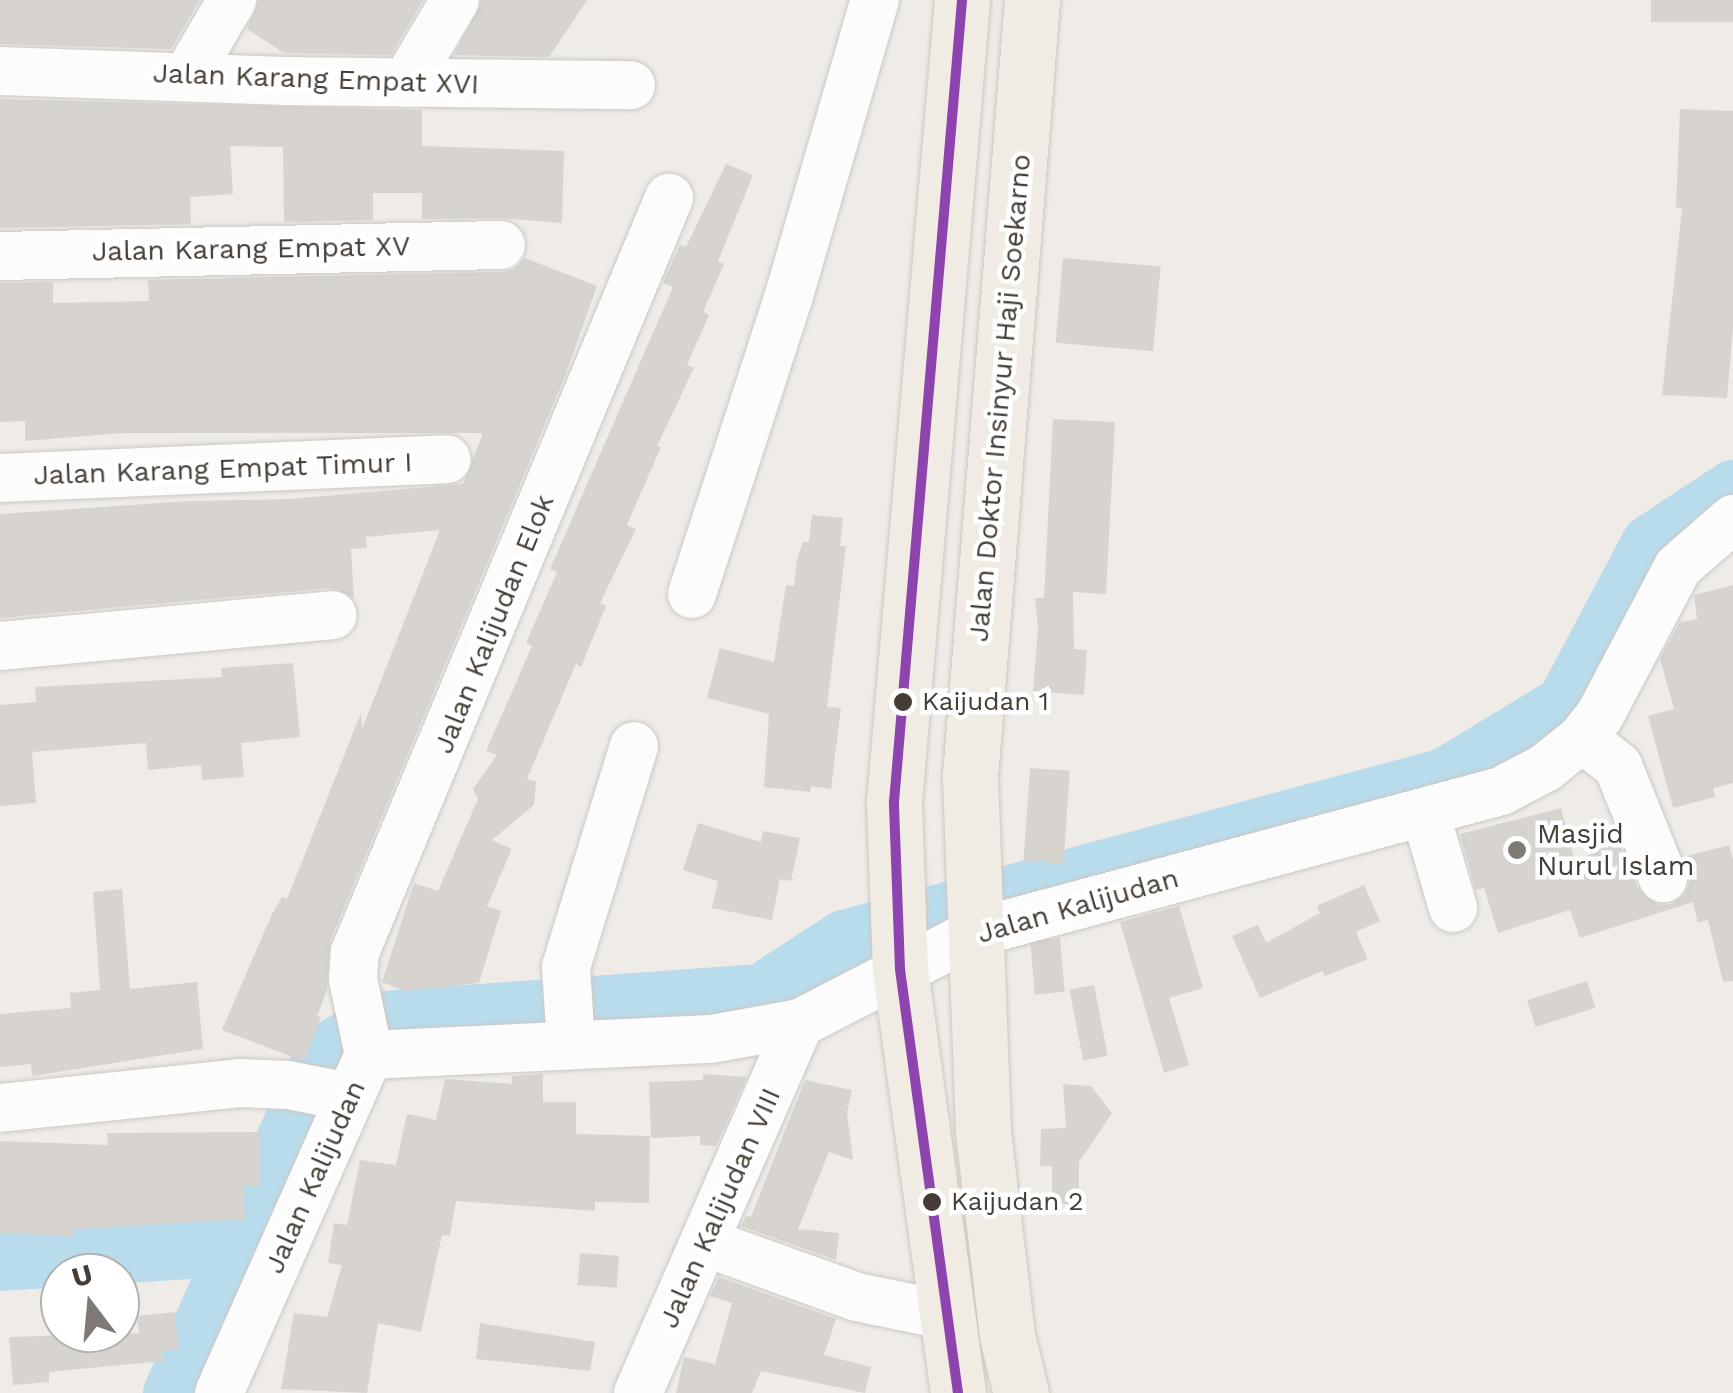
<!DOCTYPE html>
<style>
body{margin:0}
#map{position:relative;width:1733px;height:1393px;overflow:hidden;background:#efece8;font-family:"Work Sans",sans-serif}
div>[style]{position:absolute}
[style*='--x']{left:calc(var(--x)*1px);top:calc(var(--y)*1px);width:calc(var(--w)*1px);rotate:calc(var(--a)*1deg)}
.river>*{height:58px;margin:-29px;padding:0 29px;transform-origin:29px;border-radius:29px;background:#b9dced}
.building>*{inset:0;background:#d7d4cf;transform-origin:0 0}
.roads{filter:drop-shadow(0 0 2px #cbc8c4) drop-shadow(0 0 2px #cbc8c4)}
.minor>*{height:48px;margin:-24px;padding:0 24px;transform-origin:24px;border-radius:24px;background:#fdfcfc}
.major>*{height:55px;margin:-27.5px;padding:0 27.5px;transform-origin:27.5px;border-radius:27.5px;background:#f0ebe3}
.bus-1>*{height:10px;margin:-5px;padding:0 5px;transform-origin:5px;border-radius:5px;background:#8e44ad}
.dots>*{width:28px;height:28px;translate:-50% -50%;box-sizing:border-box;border:5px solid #fff;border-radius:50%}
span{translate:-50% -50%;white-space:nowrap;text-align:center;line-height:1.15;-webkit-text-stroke:9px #fff;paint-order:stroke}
.bus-label{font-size:26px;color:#453d35}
.left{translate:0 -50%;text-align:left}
.street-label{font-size:28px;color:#453d35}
.poi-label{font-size:28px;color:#453d35}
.north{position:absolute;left:40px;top:1253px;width:100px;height:100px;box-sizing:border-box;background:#fff;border:2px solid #b5b1ae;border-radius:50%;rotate:344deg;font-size:28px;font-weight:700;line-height:40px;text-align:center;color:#453d35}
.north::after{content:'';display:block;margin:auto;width:35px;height:45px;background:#807a74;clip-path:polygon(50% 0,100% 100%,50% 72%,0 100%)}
</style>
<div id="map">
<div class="river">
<div style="--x:0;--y:1262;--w:237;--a:-3.6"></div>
<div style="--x:237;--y:1247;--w:213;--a:-65.8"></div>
<div style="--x:324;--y:1053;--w:68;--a:-29.2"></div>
<div style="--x:383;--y:1020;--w:379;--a:-4.1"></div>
<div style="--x:761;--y:993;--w:99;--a:-33"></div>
<div style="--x:844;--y:939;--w:622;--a:-15.09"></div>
<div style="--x:1445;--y:777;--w:140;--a:-31.3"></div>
<div style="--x:1565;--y:704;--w:181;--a:-62"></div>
<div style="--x:1650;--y:544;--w:100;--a:-33.5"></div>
<div style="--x:172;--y:1393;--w:160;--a:-66"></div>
</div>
<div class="building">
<div style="clip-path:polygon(0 0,200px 0,171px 49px,0 44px)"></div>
<div style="clip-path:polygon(259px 0,423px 0,391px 55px,284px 53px,247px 29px)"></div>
<div style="clip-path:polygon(482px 0,587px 0,549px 57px,454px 55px)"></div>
<div style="left:1651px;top:0;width:82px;height:22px"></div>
<div style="clip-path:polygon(0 99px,422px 110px,422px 146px,564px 151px,562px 223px,500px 218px,422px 219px,422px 193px,373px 193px,373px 220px,284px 222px,283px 147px,230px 146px,233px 194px,190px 197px,191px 224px,0 228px)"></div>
<div style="clip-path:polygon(1680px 109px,1733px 111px,1733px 327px,1727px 398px,1662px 395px,1682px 208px,1676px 208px)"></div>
<div style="clip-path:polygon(726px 164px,753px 175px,718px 261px,724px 264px,703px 312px,709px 315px,687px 365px,694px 368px,657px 446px,661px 447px,627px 525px,636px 529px,600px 603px,606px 606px,581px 667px,576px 664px,527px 779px,536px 782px,534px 805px,492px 840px,512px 849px,487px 906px,501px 911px,479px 983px,405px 991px,382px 982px,414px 883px,438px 891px,478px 799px,473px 789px,497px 755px,486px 751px,532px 646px,526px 643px,557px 572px,550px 569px,673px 287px,663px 283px,680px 245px,686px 247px)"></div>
<div style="clip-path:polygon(525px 258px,597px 286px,565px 376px,330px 941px,327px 990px,317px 1016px,321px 1017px,304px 1060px,295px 1058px,222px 1030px,272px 914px,282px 897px,287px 899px,361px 713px,362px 729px,440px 530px,366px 537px,367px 548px,351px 549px,354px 598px,330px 588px,0 618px,0 514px,189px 501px,290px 499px,463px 484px,483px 433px,123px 433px,25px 441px,25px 421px,0 422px,0 283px,53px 282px,53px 303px,149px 301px,148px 280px,502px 272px,514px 269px)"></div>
<div style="left:1063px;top:258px;width:98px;height:85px;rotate:5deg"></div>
<div style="clip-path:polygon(1053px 419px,1115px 422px,1106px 594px,1073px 592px,1074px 649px,1087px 650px,1084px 695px,1033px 691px,1038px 629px,1035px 598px,1044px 598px)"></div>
<div style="clip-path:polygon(812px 515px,843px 518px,840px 546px,846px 546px,827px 707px,841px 708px,831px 789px,811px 786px,810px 792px,764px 787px,769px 714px,707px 698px,720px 648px,774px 662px,786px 585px,794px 586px,797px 559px,803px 542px,809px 542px)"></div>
<div style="clip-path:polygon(1733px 585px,1733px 783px,1713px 788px,1715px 797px,1673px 808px,1648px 716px,1674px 709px,1660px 659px,1680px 622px,1697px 619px,1694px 595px)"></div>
<div style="clip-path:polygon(293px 663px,300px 737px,241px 743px,244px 777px,202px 780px,201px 765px,148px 770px,146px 743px,32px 752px,36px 803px,0 806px,0 705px,36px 702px,35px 687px,222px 677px,221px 668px)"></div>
<div style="left:1030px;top:768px;width:40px;height:93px;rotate:4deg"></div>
<div style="clip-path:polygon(1561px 808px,1575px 862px,1618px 840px,1638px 889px,1658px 905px,1672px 904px,1685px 894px,1690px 881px,1684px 857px,1729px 845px,1733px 860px,1733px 981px,1723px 982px,1708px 920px,1698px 923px,1693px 902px,1580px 938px,1570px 910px,1498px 933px,1484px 888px,1476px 890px,1460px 834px)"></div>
<div style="clip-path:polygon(698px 823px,761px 842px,763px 831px,800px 838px,791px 881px,780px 879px,772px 920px,712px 908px,718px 881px,683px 870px)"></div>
<div style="clip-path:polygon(1364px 885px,1380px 921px,1356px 932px,1368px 959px,1325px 976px,1322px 971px,1260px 998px,1232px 936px,1258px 925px,1266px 943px,1320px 913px,1317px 906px)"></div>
<div style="clip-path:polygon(122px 889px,130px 989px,197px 982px,203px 1049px,32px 1076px,31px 1064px,0 1067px,0 1014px,71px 1008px,70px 993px,100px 990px,93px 892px)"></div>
<div style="clip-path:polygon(1179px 906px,1203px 988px,1169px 998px,1189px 1065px,1164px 1073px,1120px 922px)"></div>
<div style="left:1060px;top:938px;width:54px;height:30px;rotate:85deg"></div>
<div style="left:1587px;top:981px;width:28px;height:63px;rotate:72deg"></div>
<div style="left:1094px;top:985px;width:72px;height:25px;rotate:79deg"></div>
<div style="clip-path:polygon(543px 1074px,543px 1102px,576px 1102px,576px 1134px,650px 1136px,649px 1203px,595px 1202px,595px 1211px,456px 1201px,450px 1236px,442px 1235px,421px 1332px,378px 1323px,367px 1393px,281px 1389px,294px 1313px,327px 1317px,342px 1265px,328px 1263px,334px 1223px,347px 1225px,360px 1160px,396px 1165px,407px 1114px,436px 1120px,445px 1079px,512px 1084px,512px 1076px)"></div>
<div style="clip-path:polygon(703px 1074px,747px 1077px,716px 1146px,700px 1145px,700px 1136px,651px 1138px,649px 1082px,703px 1080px)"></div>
<div style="clip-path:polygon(805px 1080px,852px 1090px,847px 1113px,853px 1160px,829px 1152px,798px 1229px,839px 1233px,836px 1260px,741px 1226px,746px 1216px,751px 1217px)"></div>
<div style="clip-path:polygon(1063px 1084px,1091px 1086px,1112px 1113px,1079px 1162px,1079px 1204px,1052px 1204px,1052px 1166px,1040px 1166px,1041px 1129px,1066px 1128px)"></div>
<div style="clip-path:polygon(259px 1132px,260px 1186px,243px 1186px,245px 1219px,74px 1229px,74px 1236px,0 1233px,0 1141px,108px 1145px,107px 1133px)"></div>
<div style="left:580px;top:1253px;width:39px;height:32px;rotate:4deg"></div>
<div style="clip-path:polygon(719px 1277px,836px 1319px,824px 1355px,871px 1367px,865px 1393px,761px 1371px,752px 1393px,676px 1393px,684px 1357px,715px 1364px,732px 1303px,710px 1296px)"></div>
<div style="clip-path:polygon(175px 1312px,179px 1349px,162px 1351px,163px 1361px,49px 1372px,49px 1382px,13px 1385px,9px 1337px,139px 1333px,137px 1316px)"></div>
<div style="clip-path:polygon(480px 1323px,595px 1342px,590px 1371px,476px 1359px)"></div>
</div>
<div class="roads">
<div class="minor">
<div style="--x:0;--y:71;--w:286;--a:2"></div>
<div style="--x:286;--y:81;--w:345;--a:0.7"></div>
<div style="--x:188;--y:75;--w:87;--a:-59.6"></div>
<div style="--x:406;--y:83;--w:96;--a:-59.4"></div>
<div style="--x:0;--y:256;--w:501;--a:-1.26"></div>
<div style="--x:0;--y:478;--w:447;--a:-2.4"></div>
<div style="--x:692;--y:594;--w:310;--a:-72"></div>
<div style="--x:788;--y:299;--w:311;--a:-73.8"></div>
<div style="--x:0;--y:646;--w:334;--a:-5.3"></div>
<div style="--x:1582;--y:738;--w:46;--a:37.9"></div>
<div style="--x:1618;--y:766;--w:121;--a:68.1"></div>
<div style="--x:1425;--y:812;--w:100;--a:73.7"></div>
<div style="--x:571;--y:1045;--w:78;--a:-93.7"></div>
<div style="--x:566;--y:967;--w:231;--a:-72.9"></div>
<div style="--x:369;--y:1055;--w:342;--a:-2.7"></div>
<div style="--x:711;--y:1039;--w:90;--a:-10.2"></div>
<div style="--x:800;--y:1023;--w:196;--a:-27.3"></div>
<div style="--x:974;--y:933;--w:546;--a:-15.08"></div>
<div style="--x:1501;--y:791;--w:50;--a:-27.6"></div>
<div style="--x:1545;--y:768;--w:48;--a:-39"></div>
<div style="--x:1582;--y:738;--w:29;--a:-52"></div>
<div style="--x:1600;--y:715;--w:167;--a:-62.2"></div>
<div style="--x:1678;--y:567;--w:73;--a:-41.1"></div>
<div style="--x:369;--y:1055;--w:78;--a:-101.9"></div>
<div style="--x:353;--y:979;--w:27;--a:-86"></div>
<div style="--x:355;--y:952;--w:817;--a:-67.39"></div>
<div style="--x:0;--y:1108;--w:241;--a:-5.9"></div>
<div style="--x:240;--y:1083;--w:48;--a:2.4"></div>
<div style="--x:288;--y:1085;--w:63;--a:11"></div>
<div style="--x:707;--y:1243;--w:159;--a:19.8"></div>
<div style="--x:857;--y:1297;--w:89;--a:11.7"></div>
<div style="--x:219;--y:1393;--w:370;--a:-66.1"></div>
<div style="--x:638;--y:1393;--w:404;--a:-66.4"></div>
</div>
<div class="major">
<div style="--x:958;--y:1393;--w:428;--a:-97.8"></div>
<div style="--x:900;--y:969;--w:167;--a:-92.1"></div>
<div style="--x:894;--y:802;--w:805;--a:-85.15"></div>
<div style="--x:1021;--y:1393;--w:59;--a:-103.8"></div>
<div style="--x:1007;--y:1336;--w:206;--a:-96.7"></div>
<div style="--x:983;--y:1131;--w:355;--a:-92.1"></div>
<div style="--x:970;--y:776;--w:778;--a:-85.43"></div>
</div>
</div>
<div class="bus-1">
<div style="--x:958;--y:1393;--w:428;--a:-97.8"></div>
<div style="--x:900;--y:969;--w:167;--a:-92.1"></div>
<div style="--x:894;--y:802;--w:805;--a:-85.15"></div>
</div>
<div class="dots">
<div style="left:903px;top:702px;background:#453d35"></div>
<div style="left:1517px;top:850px;background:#807a74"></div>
<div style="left:932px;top:1202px;background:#453d35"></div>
</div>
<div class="bus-label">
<span class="left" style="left:922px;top:702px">Kaijudan 1</span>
<span class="left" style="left:951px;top:1202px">Kaijudan 2</span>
</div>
<div class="street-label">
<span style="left:316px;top:79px;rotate:2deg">Jalan Karang Empat XVI</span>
<span style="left:251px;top:249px;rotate:-1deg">Jalan Karang Empat XV</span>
<span style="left:1000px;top:398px;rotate:-85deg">Jalan Doktor Insinyur Haji Soekarno</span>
<span style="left:223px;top:469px;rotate:-2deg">Jalan Karang Empat Timur I</span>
<span style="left:494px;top:624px;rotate:-68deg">Jalan Kalijudan Elok</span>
<span style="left:1078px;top:906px;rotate:-16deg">Jalan Kalijudan</span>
<span style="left:315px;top:1177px;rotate:-66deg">Jalan Kalijudan</span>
<span style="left:720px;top:1208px;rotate:-66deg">Jalan Kalijudan VIII</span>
</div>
<div class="poi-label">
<span class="left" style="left:1537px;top:850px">Masjid<br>Nurul Islam</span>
</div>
<div class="north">U</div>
</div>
